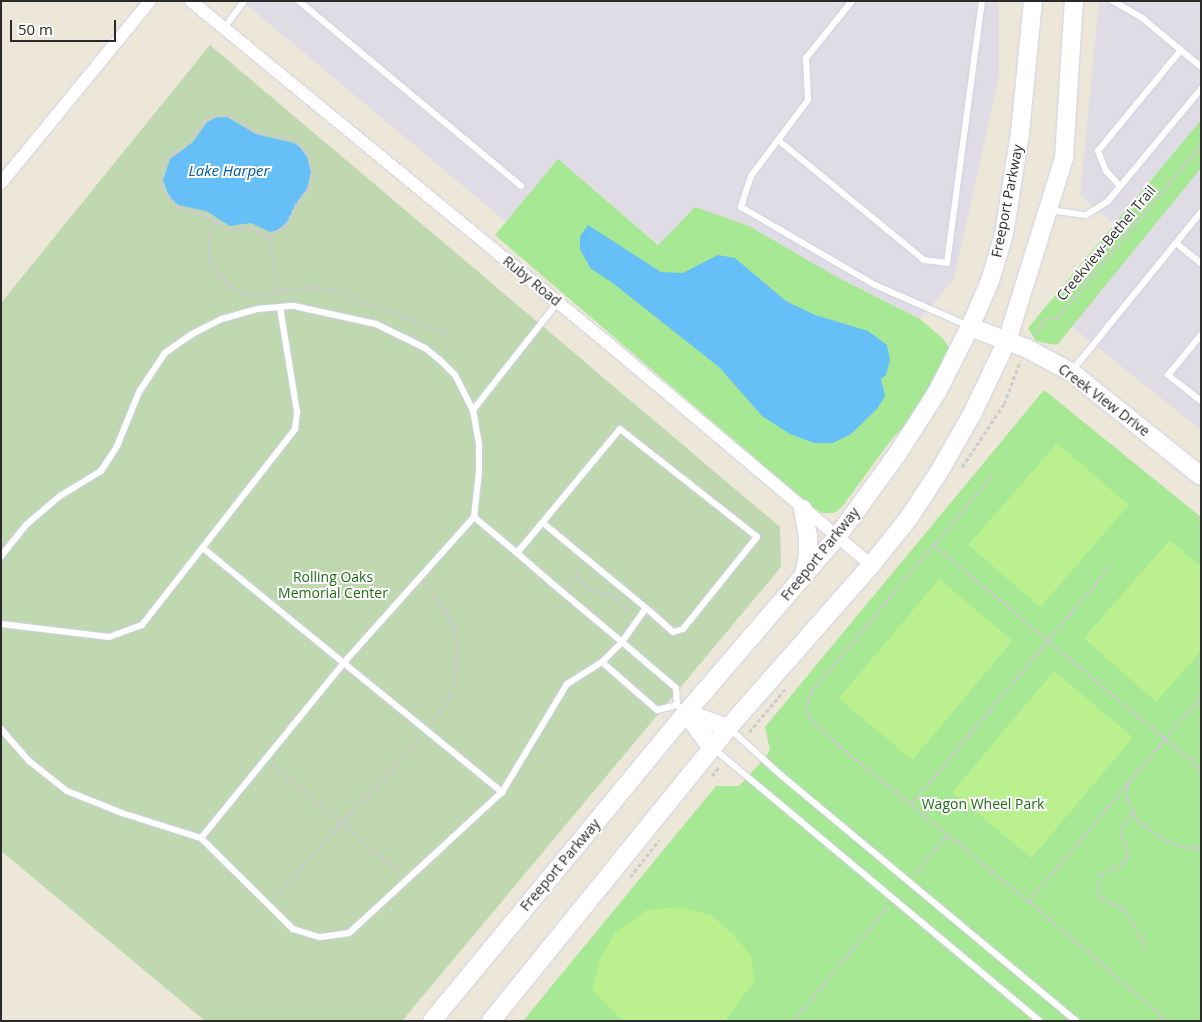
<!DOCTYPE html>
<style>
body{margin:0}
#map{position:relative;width:1202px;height:1022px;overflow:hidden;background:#ede7da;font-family:"Open Sans",sans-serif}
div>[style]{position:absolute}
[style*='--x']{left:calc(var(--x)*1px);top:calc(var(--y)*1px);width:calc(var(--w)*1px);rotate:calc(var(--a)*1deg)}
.industrial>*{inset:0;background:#dfdce5}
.green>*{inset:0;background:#a6e893}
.cemetery>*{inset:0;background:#bfd8b0}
.pitch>*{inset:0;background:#bbf08e;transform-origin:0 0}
.water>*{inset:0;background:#66c0f7}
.path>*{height:2.5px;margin-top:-1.25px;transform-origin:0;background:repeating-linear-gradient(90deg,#ccc 0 4px,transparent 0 6.5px)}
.roads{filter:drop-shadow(0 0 1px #d0d1e4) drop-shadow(0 0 1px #d0d1e4)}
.lane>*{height:6px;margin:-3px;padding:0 3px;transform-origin:3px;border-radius:3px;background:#fff}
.street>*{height:12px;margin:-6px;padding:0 6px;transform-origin:6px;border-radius:6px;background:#fff}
.secondary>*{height:18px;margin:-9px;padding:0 9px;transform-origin:9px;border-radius:9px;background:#fff}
span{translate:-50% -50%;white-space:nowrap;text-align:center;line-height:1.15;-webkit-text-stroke:4px #fff;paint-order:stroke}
.street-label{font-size:14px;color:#2a2a2a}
.park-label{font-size:14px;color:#1d6c15}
.water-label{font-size:15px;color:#045ba3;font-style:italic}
.frame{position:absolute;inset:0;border:2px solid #2a2a2a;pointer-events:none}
.scale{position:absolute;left:10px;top:20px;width:106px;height:22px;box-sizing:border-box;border:2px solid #2a2a2a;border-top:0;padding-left:6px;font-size:15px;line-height:18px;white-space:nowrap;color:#2a2a2a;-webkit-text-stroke:4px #fff;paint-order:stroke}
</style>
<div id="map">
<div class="industrial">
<div style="clip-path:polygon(242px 1px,999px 1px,999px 77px,954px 279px,920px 319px,835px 276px,659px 245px,558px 159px,506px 222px)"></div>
<div style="clip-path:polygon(1099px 1px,1201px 1px,1201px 120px,1114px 224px,1080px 195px)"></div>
<div style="clip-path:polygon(1201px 168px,1201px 430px,1071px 326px)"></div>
</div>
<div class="green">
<div style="clip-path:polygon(1201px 120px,1201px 168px,1057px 345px,1036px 341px,1028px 328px)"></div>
<div style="clip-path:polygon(558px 159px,658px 245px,695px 207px,749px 226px,835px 276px,920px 319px,943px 339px,949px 348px,940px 369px,909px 421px,891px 440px,842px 507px,834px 513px,822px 513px,811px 506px,495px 235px)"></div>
<div style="clip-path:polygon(1044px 390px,1201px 517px,1201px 1021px,523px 1021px,716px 786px,739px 786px,764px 759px,770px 750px,765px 727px)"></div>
</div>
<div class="cemetery">
<div style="clip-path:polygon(210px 45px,780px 527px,781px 567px,402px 1021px,205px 1021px,1px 851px,1px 303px)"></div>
</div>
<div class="pitch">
<div style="left:1057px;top:443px;width:95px;height:135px;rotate:41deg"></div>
<div style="clip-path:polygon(1170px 540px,1201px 567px,1201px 651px,1156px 702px,1084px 638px)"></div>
<div style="left:939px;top:579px;width:96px;height:156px;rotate:40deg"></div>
<div style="left:1054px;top:671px;width:103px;height:158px;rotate:40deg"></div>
<div style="clip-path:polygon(678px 907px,711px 915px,733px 934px,751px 956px,755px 980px,725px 1021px,624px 1021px,592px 991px,599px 961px,615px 933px,647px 910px)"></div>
</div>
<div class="water">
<div style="clip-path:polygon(217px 117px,227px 117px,256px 134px,294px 143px,300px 147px,307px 157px,311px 172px,307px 189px,296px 204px,288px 221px,278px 230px,270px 232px,251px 223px,230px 226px,206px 211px,178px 205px,169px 197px,163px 180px,170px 159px,193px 142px,207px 122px)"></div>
<div style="clip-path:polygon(588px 225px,661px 272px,683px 273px,718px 255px,735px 258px,786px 301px,815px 315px,868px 331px,887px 345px,890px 360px,886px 375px,881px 379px,885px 396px,877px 409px,851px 434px,833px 443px,814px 443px,790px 434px,762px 416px,719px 367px,614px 284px,590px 268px,580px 249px,580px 236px)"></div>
</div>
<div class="path">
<div style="--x:230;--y:115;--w:34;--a:32"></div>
<div style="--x:259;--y:133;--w:36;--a:9"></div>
<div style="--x:295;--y:139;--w:21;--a:49"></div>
<div style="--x:309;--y:155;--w:18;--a:77"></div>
<div style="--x:313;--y:173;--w:16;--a:104"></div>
<div style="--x:309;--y:189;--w:19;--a:129"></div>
<div style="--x:297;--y:204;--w:23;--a:115"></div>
<div style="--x:287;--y:225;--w:21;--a:145"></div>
<div style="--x:270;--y:237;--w:21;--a:-155"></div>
<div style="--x:251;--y:228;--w:20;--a:174"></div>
<div style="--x:231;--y:230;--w:40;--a:-152"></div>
<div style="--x:196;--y:211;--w:18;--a:-171"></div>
<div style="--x:178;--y:208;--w:25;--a:-130"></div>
<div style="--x:162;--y:189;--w:12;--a:-99"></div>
<div style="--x:160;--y:177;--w:24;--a:-68"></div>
<div style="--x:169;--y:155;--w:18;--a:-29"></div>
<div style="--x:185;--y:146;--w:28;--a:-52"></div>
<div style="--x:202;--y:124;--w:13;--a:-39"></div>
<div style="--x:212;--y:116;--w:18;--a:-3"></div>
<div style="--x:214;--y:220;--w:23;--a:103"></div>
<div style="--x:209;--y:242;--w:20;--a:87"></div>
<div style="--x:210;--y:262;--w:23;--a:52"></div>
<div style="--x:224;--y:280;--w:20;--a:37"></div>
<div style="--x:240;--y:292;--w:12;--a:14"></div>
<div style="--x:252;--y:295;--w:61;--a:-7.6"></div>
<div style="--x:312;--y:287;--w:21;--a:8"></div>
<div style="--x:333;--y:290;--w:125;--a:20.6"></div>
<div style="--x:270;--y:237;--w:57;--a:81.9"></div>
<div style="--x:1035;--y:334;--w:18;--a:-56"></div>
<div style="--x:1045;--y:319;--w:11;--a:0"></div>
<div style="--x:1056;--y:319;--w:226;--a:-50.2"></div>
<div style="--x:962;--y:467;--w:76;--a:-56.3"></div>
<div style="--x:1004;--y:404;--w:46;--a:-69.6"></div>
<div style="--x:934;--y:545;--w:92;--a:-50.3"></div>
<div style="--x:576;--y:576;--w:21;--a:43"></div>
<div style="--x:591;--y:590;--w:20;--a:11"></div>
<div style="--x:611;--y:594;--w:28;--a:41"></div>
<div style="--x:425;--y:585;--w:35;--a:51"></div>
<div style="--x:447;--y:612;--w:17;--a:66"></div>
<div style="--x:454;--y:628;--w:26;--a:79"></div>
<div style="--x:459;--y:654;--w:44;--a:100.5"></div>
<div style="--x:451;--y:697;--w:32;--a:125"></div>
<div style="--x:567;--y:585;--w:22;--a:-51"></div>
<div style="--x:1201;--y:698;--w:55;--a:131.3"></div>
<div style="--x:1165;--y:739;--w:33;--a:38"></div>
<div style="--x:1191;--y:759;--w:16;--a:50"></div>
<div style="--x:749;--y:732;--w:57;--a:-49.9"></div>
<div style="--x:272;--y:764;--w:167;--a:40.2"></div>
<div style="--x:712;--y:776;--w:11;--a:-52"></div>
<div style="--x:1129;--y:782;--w:17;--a:97"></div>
<div style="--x:1127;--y:799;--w:25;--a:63"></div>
<div style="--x:1138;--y:821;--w:36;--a:34"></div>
<div style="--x:1168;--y:841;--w:16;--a:22"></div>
<div style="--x:1183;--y:847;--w:17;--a:3"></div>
<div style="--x:911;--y:804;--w:313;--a:-50.1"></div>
<div style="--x:1134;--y:814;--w:15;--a:132"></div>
<div style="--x:1124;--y:825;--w:9;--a:108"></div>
<div style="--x:1121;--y:834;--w:22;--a:68"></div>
<div style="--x:1129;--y:854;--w:12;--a:121"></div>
<div style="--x:1123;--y:864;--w:23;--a:155"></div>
<div style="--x:1102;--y:874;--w:16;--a:104"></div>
<div style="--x:1098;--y:890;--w:9;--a:63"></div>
<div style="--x:1102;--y:898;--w:23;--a:25"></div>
<div style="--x:1123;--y:908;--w:19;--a:55"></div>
<div style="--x:1134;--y:924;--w:28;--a:63"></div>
<div style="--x:914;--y:875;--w:53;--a:-50.3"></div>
<div style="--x:630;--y:877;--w:47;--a:-51.9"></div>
<div style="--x:274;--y:896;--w:217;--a:-47.2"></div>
<div style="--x:1029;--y:901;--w:212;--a:-50"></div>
<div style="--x:1165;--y:739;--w:302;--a:-140"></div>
<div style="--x:934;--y:545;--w:194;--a:129.8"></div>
<div style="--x:810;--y:694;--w:12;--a:104"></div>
<div style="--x:807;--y:706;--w:11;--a:80"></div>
<div style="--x:809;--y:717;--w:42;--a:43.1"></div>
<div style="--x:840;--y:746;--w:244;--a:39.4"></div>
<div style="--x:1029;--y:901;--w:184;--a:40.8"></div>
<div style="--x:793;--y:1021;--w:149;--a:-50.4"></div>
</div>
<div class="roads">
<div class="lane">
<div style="--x:299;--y:1;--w:289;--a:39.8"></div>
<div style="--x:852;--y:1;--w:73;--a:128.9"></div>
<div style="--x:806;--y:58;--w:42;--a:87.3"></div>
<div style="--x:808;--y:100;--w:95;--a:126.9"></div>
<div style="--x:751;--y:176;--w:33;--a:108"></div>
<div style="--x:741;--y:207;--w:155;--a:30.2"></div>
<div style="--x:875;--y:285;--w:103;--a:23.6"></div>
<div style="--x:1113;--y:1;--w:32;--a:30"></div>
<div style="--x:1141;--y:17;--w:78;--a:39.8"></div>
<div style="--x:224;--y:28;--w:34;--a:-53"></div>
<div style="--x:778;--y:140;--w:189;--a:39.4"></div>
<div style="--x:924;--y:260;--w:23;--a:7"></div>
<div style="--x:947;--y:263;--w:264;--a:-82.4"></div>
<div style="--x:1120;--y:186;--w:21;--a:-133"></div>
<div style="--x:1106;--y:171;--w:22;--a:-112"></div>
<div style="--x:1098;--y:151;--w:131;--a:-50.6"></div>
<div style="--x:1049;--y:210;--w:37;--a:8"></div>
<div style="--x:1086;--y:215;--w:26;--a:-32"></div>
<div style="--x:1108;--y:201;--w:146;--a:-50.3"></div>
<div style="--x:1176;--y:243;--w:32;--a:39"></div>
<div style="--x:1201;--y:335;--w:52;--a:129.5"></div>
<div style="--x:1168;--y:375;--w:42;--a:38.2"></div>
<div style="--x:1071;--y:372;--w:206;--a:-50.9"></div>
<div style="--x:474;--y:517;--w:45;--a:-83.7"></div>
<div style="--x:479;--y:472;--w:28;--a:-90"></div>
<div style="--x:479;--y:444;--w:35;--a:-100"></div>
<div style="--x:473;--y:410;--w:137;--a:-51.8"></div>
<div style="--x:543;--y:523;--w:134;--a:39.5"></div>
<div style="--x:204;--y:549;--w:385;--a:39.2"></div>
<div style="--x:517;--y:553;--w:161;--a:-50.3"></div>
<div style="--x:620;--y:429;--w:174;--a:38.2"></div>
<div style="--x:757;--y:537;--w:118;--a:128.8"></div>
<div style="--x:683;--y:629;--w:10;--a:163"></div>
<div style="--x:673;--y:632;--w:36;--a:-138"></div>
<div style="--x:646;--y:608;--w:42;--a:125.2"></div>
<div style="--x:622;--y:642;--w:28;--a:135"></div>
<div style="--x:602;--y:662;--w:41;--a:147.8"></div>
<div style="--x:567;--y:684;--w:126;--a:121"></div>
<div style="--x:502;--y:792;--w:208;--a:137.3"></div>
<div style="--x:349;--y:933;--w:30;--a:172"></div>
<div style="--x:319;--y:937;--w:27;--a:-163"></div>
<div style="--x:293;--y:929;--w:129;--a:-135.3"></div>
<div style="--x:201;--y:838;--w:232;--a:-50.8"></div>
<div style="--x:348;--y:658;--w:189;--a:-48.2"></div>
<div style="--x:474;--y:517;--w:56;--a:39.9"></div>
<div style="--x:517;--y:553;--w:58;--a:40.8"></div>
<div style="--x:561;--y:591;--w:80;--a:39.9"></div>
<div style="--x:622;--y:642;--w:71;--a:40.4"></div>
<div style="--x:676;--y:688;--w:17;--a:87"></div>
<div style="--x:677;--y:705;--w:11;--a:41"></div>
<div style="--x:1;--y:556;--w:40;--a:-51"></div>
<div style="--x:26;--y:525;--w:45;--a:-40.5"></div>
<div style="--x:60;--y:496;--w:48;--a:-31.4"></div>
<div style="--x:101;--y:471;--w:30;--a:-57"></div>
<div style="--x:117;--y:446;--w:58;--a:-67.8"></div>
<div style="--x:139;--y:392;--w:47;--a:-56.3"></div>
<div style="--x:165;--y:353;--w:33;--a:-35"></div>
<div style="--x:192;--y:334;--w:34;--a:-27"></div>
<div style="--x:222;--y:319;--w:36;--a:-16"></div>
<div style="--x:257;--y:309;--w:37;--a:-5"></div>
<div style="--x:294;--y:306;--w:84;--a:12.4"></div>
<div style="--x:376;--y:324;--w:55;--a:26.1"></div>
<div style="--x:425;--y:348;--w:19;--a:39"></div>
<div style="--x:440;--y:360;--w:21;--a:45"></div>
<div style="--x:455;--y:375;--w:39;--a:63"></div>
<div style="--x:1;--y:624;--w:109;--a:6.9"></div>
<div style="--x:109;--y:637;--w:35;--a:-20"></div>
<div style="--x:142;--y:625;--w:249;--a:-52"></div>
<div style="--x:295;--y:429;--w:17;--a:-83"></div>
<div style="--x:297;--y:412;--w:106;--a:-99.2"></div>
<div style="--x:602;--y:662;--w:73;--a:41.1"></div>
<div style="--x:657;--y:710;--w:21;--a:-14"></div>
<div style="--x:729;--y:728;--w:72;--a:42.2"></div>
<div style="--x:782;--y:776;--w:383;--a:39.8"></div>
<div style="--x:1;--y:729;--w:43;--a:48.8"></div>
<div style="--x:29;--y:761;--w:48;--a:38.3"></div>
<div style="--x:67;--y:791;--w:59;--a:21.8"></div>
<div style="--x:122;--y:813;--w:83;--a:17.6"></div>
<div style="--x:713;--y:748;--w:425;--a:39.9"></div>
</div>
<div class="street">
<div style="--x:191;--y:1;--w:544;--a:39.4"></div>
<div style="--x:611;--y:346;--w:340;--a:40.1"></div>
<div style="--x:1;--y:183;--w:235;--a:-50.7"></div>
</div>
<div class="secondary">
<div style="--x:970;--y:327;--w:60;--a:20.6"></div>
<div style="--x:1026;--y:348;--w:51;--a:28.1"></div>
<div style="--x:1071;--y:372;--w:166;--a:38.7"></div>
<div style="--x:803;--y:509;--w:27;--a:80"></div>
<div style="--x:808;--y:536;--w:20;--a:90"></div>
<div style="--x:808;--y:556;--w:19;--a:102"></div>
<div style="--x:686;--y:713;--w:45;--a:19.7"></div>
<div style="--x:686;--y:713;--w:44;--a:53.4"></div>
<div style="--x:432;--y:1021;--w:399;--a:-50.5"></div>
<div style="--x:686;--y:713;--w:232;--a:-49.4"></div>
<div style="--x:837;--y:537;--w:104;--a:-54"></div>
<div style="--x:898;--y:453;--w:72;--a:-57.4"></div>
<div style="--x:937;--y:392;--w:73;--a:-63.1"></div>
<div style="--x:970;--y:327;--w:50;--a:-66.5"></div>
<div style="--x:990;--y:281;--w:49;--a:-73.4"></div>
<div style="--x:1004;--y:234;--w:102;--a:-81"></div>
<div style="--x:1020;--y:133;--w:133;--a:-84.4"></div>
<div style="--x:491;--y:1021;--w:377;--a:-51"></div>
<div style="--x:728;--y:728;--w:217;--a:-48.7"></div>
<div style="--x:871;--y:565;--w:59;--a:-51.2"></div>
<div style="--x:908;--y:519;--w:56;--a:-56.6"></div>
<div style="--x:939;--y:472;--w:64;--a:-60.3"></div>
<div style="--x:971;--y:416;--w:83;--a:-64.4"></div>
<div style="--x:1007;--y:341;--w:192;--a:-72.7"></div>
<div style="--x:1064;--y:158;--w:157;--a:-86.4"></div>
</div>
</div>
<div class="street-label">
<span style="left:1007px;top:201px;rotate:-79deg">Freeport Parkway</span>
<span style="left:1106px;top:243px;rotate:-50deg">Creekview-Bethel Trail</span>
<span style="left:532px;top:281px;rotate:39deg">Ruby Road</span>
<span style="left:1104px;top:400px;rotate:37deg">Creek View Drive</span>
<span style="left:820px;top:554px;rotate:-51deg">Freeport Parkway</span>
<span style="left:560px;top:865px;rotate:-50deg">Freeport Parkway</span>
</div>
<div class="park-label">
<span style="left:333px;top:585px">Rolling Oaks<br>Memorial Center</span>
<span style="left:983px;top:804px">Wagon Wheel Park</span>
</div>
<div class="water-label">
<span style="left:229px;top:171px">Lake Harper</span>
</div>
<div class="frame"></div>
<div class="scale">50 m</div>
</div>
